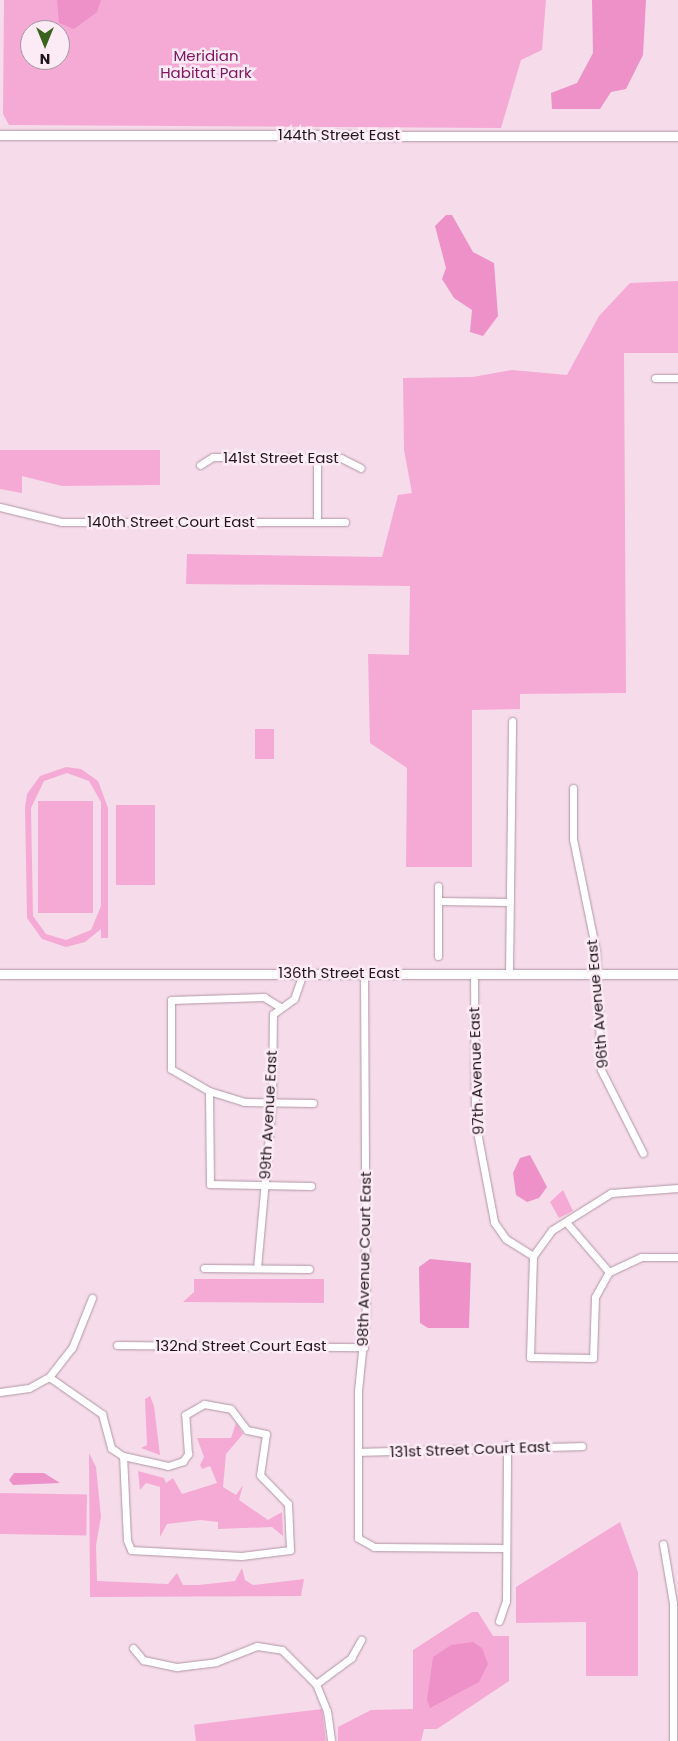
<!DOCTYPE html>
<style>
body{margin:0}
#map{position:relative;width:678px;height:1741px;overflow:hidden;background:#f6dbea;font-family:Poppins,sans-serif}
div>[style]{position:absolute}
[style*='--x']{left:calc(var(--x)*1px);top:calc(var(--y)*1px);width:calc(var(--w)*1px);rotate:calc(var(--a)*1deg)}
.green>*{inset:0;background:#f5aad5;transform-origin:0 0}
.water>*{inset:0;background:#ed91c8}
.roads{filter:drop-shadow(0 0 1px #b197a5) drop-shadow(0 0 1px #b197a5)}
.minor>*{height:7px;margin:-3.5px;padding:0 3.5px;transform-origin:3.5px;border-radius:3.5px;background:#fff}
.tertiary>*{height:9px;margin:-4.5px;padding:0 4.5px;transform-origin:4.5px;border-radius:4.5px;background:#fff}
span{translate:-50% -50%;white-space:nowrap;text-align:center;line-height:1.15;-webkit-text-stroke:5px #fcebf4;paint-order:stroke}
.park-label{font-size:15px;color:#821661}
.street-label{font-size:15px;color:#20171c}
.north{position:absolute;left:20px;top:20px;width:50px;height:50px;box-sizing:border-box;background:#fcebf4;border:1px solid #a4969e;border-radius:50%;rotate:180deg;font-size:14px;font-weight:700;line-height:20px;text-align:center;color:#20171c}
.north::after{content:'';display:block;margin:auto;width:18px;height:22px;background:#3c631e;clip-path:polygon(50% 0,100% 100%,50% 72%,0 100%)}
</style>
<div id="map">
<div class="green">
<div style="clip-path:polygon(evenodd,4px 0,546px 0,542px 50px,521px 60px,501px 128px,9px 125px,3px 114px,4px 0,30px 30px,60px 30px,60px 60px,30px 60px,30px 30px)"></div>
<div style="clip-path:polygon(678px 281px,678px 353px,624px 353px,626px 693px,520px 694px,520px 709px,472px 710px,472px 867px,406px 867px,407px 768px,370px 743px,368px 654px,409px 655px,410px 586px,186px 584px,187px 554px,382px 557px,398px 495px,412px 493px,404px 450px,403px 378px,473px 377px,512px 370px,567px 375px,599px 316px,630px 283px)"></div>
<div style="clip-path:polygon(0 450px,160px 450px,160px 485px,62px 486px,22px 476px,22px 493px,0 489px)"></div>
<div style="left:255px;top:729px;width:19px;height:30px"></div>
<div style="clip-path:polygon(evenodd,66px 767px,81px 769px,98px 781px,108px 808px,108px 938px,101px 938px,101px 929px,85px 942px,66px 947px,42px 939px,27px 918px,25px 808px,27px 794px,40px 776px,66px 767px,67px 773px,89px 781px,101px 802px,101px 906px,91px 930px,66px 940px,46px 934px,33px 916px,31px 808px,44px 781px,67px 773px)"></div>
<div style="left:38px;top:801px;width:55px;height:112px"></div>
<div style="left:155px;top:805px;width:80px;height:39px;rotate:90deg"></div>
<div style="clip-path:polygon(563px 1190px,573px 1211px,559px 1218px,550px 1202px)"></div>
<div style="clip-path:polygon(194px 1279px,324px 1279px,324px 1303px,183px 1302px,194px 1292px)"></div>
<div style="clip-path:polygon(150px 1396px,154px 1406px,160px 1455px,141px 1448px,147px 1445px,145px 1399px)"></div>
<div style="clip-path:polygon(236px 1423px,243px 1434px,226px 1454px,223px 1487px,236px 1495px,243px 1485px,239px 1500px,268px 1520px,282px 1512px,283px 1536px,272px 1527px,218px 1529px,218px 1522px,201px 1520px,167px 1524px,160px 1537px,160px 1487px,146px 1483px,140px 1490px,138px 1471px,164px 1478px,166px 1483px,173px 1478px,182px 1494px,217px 1483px,210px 1466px,202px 1469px,200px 1465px,204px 1457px,197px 1438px,231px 1438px)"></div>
<div style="clip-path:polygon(89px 1453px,96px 1467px,101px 1517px,96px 1545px,97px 1581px,168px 1584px,177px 1573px,183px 1585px,199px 1585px,235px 1581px,242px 1568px,245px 1580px,253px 1585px,304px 1579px,301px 1596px,90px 1597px)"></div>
<div style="left:0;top:1493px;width:87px;height:41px;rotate:1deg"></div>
<div style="clip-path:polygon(620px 1522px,638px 1572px,638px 1676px,586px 1676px,586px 1622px,516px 1623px,516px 1587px)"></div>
<div style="clip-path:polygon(472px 1612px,478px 1612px,493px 1636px,509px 1636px,509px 1681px,437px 1729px,424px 1729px,421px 1741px,338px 1741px,338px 1727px,371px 1710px,413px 1709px,413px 1650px)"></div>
<div style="left:322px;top:1709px;width:32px;height:129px;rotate:83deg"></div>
</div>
<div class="water">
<div style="clip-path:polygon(57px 0,101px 0,97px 12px,74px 29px,59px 23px)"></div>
<div style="clip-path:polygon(592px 0,646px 0,643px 55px,626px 89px,611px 92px,600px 109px,552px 109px,551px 93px,577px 83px,593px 53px)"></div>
<div style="clip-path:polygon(446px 215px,452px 215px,473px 252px,494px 263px,498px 316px,483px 336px,470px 332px,472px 310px,454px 298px,442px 279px,446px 268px,435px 226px)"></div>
<div style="clip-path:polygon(530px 1155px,547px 1187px,539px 1198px,527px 1202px,516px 1195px,513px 1173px,520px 1158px)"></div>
<div style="clip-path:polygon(430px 1259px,471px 1263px,469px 1328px,428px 1328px,420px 1323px,419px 1267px)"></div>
<div style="clip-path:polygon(14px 1473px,44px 1473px,60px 1483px,13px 1485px,9px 1480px)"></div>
<div style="clip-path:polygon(473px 1642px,482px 1648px,488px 1664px,479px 1682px,430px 1708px,427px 1700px,433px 1657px,451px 1645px)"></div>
</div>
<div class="roads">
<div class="minor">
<div style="--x:655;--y:378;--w:23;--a:0"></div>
<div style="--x:200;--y:465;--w:15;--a:-32"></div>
<div style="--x:213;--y:457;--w:128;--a:0.4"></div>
<div style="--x:341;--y:458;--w:22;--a:27"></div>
<div style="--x:0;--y:507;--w:64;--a:13.6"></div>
<div style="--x:62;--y:522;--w:283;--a:0"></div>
<div style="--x:317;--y:522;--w:64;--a:-90"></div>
<div style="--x:573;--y:788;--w:51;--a:90"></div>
<div style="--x:573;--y:839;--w:114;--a:78.4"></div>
<div style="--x:596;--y:951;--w:119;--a:87.6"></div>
<div style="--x:601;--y:1070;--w:93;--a:63.2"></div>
<div style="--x:438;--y:886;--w:70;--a:90"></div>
<div style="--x:438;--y:901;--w:72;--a:0.8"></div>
<div style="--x:364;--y:973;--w:339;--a:89.7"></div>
<div style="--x:366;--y:1312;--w:79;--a:95.8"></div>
<div style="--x:358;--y:1391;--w:147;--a:90"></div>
<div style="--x:358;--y:1538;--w:18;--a:29"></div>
<div style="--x:374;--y:1547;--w:132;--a:0.4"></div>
<div style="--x:474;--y:973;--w:148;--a:89.6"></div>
<div style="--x:475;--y:1121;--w:103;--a:79.3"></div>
<div style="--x:494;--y:1222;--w:21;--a:55"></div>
<div style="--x:506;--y:1239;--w:32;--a:32"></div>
<div style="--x:533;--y:1256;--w:101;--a:91.7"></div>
<div style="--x:530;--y:1357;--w:63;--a:0.9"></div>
<div style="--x:593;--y:1358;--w:61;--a:-88.1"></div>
<div style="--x:595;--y:1297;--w:29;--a:-61"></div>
<div style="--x:609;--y:1272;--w:66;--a:-130.7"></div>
<div style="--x:509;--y:973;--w:252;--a:-89.3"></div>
<div style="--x:280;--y:1007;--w:19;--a:-148"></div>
<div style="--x:264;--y:997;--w:93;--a:178.2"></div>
<div style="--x:171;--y:1000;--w:69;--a:90"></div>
<div style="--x:171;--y:1069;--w:44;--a:30.1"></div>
<div style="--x:209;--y:1091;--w:37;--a:17"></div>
<div style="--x:244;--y:1102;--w:69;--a:0.8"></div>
<div style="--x:209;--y:1091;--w:93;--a:89.4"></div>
<div style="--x:210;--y:1184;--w:101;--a:1.1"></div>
<div style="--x:533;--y:1256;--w:32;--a:-54"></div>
<div style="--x:552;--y:1230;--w:70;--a:-32.1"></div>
<div style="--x:611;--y:1193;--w:67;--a:-4.3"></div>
<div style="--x:204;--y:1268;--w:105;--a:0.5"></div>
<div style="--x:257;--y:1268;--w:165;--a:-84.8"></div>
<div style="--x:272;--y:1104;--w:90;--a:-89.4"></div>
<div style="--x:273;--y:1014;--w:26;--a:-36"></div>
<div style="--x:294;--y:999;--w:28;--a:-71"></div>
<div style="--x:609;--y:1272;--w:35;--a:-25"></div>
<div style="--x:641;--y:1257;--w:37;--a:0"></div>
<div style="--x:117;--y:1345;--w:247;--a:0.5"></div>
<div style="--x:49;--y:1377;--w:65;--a:34.9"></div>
<div style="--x:102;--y:1414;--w:35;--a:75"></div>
<div style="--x:111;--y:1448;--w:14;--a:34"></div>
<div style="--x:123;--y:1456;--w:46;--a:12.5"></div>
<div style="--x:168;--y:1466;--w:16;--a:-18"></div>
<div style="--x:183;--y:1461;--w:9;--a:-54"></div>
<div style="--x:188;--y:1454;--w:39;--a:-94"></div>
<div style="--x:185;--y:1415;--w:22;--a:-30"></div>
<div style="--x:204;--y:1404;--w:27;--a:10"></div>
<div style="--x:231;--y:1409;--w:26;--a:53"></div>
<div style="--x:247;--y:1430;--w:19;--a:12"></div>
<div style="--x:266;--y:1434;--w:41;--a:98.3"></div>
<div style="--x:260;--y:1475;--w:40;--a:46"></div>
<div style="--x:288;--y:1504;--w:46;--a:87.5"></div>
<div style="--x:290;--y:1550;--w:49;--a:173"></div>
<div style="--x:241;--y:1556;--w:110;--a:-176.9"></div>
<div style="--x:131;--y:1550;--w:11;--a:-112"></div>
<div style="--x:127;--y:1540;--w:84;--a:-92.7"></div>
<div style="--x:0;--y:1392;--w:29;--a:-8"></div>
<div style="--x:29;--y:1388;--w:23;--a:-29"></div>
<div style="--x:49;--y:1377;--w:37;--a:-52"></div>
<div style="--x:72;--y:1348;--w:54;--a:-68.2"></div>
<div style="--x:358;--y:1452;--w:224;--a:-1.5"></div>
<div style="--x:663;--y:1544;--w:60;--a:80.4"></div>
<div style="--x:673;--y:1603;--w:138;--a:90"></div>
<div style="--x:499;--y:1621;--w:21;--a:-71"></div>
<div style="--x:506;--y:1601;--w:156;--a:-89.6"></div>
<div style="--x:133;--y:1648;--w:16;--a:50"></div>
<div style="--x:143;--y:1660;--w:35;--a:12"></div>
<div style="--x:177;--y:1667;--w:39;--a:-7"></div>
<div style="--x:216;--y:1662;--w:44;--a:-21.3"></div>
<div style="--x:257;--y:1646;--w:25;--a:9"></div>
<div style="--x:282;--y:1650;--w:48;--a:45"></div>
<div style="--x:316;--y:1684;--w:29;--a:68"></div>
<div style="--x:327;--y:1711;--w:30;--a:82"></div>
<div style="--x:316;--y:1684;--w:44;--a:-36.6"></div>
<div style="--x:351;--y:1658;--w:21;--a:-61"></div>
</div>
<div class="tertiary">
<div style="--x:0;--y:135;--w:678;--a:0.08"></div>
<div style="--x:0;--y:974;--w:678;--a:0"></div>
</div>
</div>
<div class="park-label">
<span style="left:206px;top:64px">Meridian<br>Habitat Park</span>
</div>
<div class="street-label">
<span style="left:339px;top:135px">144th Street East</span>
<span style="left:281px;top:458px">141st Street East</span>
<span style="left:171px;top:522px">140th Street Court East</span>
<span style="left:339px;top:973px">136th Street East</span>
<span style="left:597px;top:1004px;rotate:-95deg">96th Avenue East</span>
<span style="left:476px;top:1071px;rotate:-92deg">97th Avenue East</span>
<span style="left:268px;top:1115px;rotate:-87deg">99th Avenue East</span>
<span style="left:364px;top:1259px;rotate:-89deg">98th Avenue Court East</span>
<span style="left:241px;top:1346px">132nd Street Court East</span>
<span style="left:470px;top:1449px;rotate:-2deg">131st Street Court East</span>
</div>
<div class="north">N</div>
</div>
